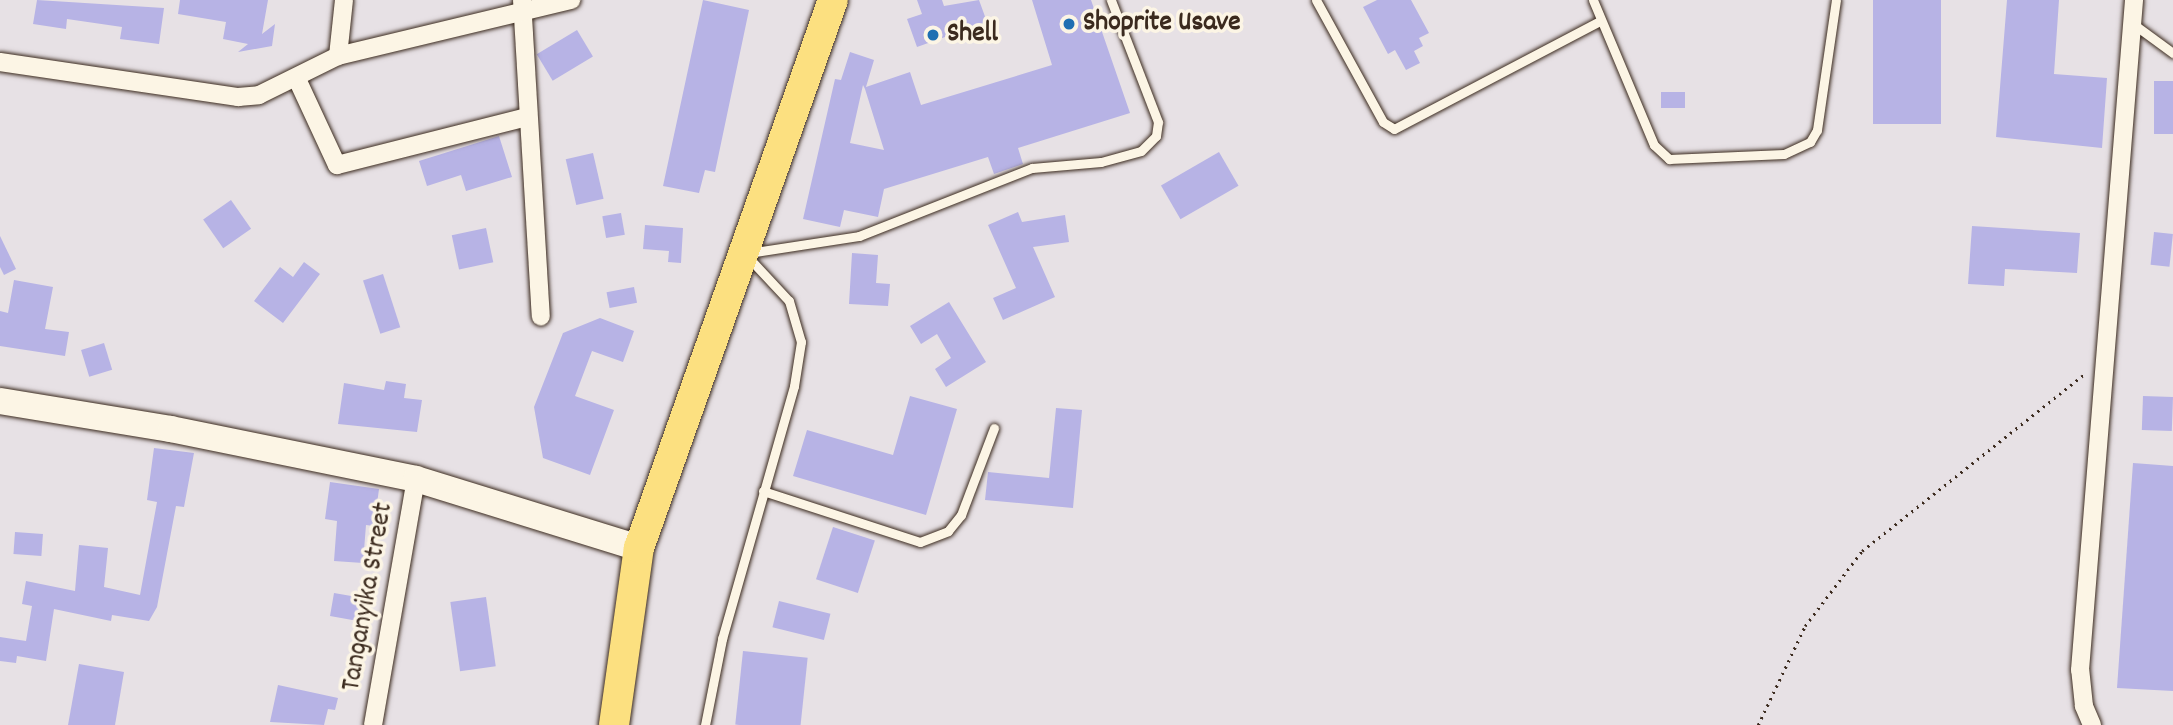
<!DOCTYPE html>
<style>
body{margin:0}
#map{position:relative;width:2173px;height:725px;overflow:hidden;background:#e7e1e5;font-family:Dekko,sans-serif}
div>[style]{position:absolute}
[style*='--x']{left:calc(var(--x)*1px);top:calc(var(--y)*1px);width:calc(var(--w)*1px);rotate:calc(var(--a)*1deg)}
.building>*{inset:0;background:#b7b3e5;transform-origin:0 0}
.path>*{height:2.5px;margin-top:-1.25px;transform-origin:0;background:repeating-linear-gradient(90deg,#3b2a1e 0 2px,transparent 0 7px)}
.roads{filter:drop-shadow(0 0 2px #3b2a1e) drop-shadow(0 0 2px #3b2a1e)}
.lane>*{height:9px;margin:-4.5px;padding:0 4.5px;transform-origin:4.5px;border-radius:4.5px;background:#fcf5e5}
.street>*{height:18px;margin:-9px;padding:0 9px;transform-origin:9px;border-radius:9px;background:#fcf5e5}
.secondary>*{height:26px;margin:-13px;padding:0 13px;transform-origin:13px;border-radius:13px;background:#fcf5e5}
.primary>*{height:30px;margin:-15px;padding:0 15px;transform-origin:15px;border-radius:15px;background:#fce080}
.dots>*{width:19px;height:19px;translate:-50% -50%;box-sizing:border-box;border:4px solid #fcf5e5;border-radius:50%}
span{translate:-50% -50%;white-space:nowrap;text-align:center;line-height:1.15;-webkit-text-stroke:7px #fcf5e5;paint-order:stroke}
.poi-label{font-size:28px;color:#3b2a1e;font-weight:700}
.left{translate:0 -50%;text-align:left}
.street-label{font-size:28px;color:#3b2a1e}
</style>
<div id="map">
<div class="building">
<div style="clip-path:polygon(37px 0,164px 8px,159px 44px,120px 39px,122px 27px,67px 19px,66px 29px,33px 24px)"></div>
<div style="clip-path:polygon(180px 0,268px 0,262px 34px,275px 24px,272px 46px,238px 52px,248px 44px,223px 39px,226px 22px,178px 14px)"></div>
<div style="clip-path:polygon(703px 0,749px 10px,715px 172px,705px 170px,699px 193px,663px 186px)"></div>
<div style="clip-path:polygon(917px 0,942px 0,944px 6px,979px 0,987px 22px,917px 47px,907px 19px,922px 14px)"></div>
<div style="clip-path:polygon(evenodd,1032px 0,1091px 0,1130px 113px,1018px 148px,1023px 164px,994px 174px,988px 157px,884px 189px,878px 217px,844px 210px,840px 227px,803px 219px,835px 79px,841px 80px,850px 52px,874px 60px,866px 87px,910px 72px,921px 105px,1052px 65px,1032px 0,863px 85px,865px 89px,884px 150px,850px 143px,863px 85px)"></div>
<div style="clip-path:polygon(1377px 0,1411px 0,1429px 33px,1419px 38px,1423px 46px,1414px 51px,1420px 63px,1406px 70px,1395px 50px,1388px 54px,1363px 7px)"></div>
<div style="left:1873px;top:0;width:68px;height:124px"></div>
<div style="clip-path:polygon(2007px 0,2059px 0,2054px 74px,2107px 78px,2102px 148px,1996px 137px)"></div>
<div style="left:577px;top:30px;width:31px;height:47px;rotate:59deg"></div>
<div style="left:2154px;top:81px;width:19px;height:53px"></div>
<div style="left:1685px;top:92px;width:16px;height:24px;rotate:90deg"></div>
<div style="clip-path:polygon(499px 136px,512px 177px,466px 191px,461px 175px,427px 186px,419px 161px)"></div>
<div style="left:1219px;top:152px;width:39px;height:67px;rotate:60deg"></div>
<div style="left:593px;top:153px;width:47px;height:28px;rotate:77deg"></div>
<div style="left:231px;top:200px;width:35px;height:34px;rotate:55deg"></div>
<div style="clip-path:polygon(1018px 212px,1022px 222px,1065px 215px,1069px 242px,1033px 247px,1055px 297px,1003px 320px,993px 298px,1016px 288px,988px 225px)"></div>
<div style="left:621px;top:213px;width:22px;height:19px;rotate:80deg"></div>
<div style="clip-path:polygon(645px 225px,683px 228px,681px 263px,668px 262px,669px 251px,643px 249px)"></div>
<div style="clip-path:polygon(1972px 226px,2080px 233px,2077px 273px,2005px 269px,2004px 286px,1968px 284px)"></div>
<div style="left:486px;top:228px;width:35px;height:35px;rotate:78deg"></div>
<div style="left:2154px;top:232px;width:19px;height:33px;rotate:6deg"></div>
<div style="clip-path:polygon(0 236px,16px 269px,4px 275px,0 267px)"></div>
<div style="clip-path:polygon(852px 253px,878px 255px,876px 283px,890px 284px,888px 306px,849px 304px)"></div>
<div style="clip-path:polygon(304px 262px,320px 274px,283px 323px,254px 301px,280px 267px,293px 277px)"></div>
<div style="left:383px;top:274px;width:56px;height:21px;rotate:72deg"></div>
<div style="clip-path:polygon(14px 280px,53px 287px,45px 329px,69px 332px,65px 356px,0 346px,0 311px,8px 313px)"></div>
<div style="left:634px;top:287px;width:16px;height:28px;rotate:79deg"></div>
<div style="clip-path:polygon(949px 302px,986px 362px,946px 387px,935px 369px,951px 358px,937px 334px,921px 344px,910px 326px)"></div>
<div style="clip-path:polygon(600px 318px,634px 331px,623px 362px,592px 351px,575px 396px,614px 410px,590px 475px,543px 458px,534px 407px,563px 333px)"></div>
<div style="left:104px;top:343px;width:28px;height:24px;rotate:73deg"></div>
<div style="clip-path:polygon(386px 381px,406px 384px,404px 398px,422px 400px,417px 432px,338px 424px,344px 383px,384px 390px)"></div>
<div style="clip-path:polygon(910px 396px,957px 409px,926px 515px,793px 476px,807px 430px,893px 455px)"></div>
<div style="left:2143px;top:396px;width:30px;height:34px;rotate:2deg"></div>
<div style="clip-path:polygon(1056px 408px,1082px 410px,1073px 508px,985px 500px,988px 472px,1049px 478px)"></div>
<div style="clip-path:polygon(154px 448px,194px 453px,184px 507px,176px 506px,157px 607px,149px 621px,112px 615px,111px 621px,54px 609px,46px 661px,17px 656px,16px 663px,0 661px,0 637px,26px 641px,32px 606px,22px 604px,26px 581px,75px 591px,79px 545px,108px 548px,104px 587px,140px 595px,157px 502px,147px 500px)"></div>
<div style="clip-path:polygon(2133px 463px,2173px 466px,2173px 691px,2117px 688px)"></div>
<div style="clip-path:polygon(330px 482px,379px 489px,374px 526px,366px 525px,363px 563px,334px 561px,337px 521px,325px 519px)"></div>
<div style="left:833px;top:527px;width:44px;height:55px;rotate:18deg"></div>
<div style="left:15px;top:532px;width:28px;height:22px;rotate:4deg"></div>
<div style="clip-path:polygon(358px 589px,374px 592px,369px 623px,330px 616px,334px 593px,357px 597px)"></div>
<div style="left:486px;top:597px;width:70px;height:36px;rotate:82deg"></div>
<div style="left:779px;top:601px;width:53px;height:27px;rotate:14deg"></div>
<div style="left:743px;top:651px;width:65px;height:74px;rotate:6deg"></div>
<div style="clip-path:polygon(79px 664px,124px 672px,115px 725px,68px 725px)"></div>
<div style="clip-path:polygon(278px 685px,338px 698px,335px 710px,328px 709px,324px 725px,270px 722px)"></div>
</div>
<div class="path">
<div style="--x:1758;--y:725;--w:110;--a:-64.6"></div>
<div style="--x:1805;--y:626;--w:94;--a:-52.8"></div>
<div style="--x:1862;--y:551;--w:286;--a:-38.5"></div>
</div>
<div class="roads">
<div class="lane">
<div style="--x:1316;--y:0;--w:139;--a:61.2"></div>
<div style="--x:1383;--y:122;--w:13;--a:32"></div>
<div style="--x:1394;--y:129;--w:233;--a:-27.7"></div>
<div style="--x:1593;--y:0;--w:157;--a:67.2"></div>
<div style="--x:1654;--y:145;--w:21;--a:43"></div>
<div style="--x:1669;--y:159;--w:115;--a:-2.5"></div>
<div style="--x:1784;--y:154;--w:29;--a:-25"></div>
<div style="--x:1810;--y:142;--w:14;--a:-60"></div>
<div style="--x:1817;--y:130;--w:131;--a:-81.7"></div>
<div style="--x:2132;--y:23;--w:51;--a:36.2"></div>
<div style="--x:748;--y:253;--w:112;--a:-8.7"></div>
<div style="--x:859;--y:236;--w:186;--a:-21.5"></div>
<div style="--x:1032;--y:168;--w:69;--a:-5"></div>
<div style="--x:1101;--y:162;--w:41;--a:-15.4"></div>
<div style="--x:1141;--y:151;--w:21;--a:-45"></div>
<div style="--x:1156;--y:136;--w:14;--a:-82"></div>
<div style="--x:1158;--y:122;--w:131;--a:-111.1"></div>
<div style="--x:763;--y:491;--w:165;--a:18"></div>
<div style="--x:920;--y:542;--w:30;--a:-21"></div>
<div style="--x:948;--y:531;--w:21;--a:-51"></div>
<div style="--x:961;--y:515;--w:93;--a:-69.2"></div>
<div style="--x:705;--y:725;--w:88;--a:-78.8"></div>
<div style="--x:722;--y:639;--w:263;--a:-74.1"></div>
<div style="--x:794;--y:386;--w:45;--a:-81"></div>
<div style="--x:801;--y:342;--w:43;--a:-106.3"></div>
<div style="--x:789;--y:301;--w:60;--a:-133"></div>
</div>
<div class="street">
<div style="--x:522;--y:0;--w:317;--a:86.6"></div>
<div style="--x:338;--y:56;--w:56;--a:-83.9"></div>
<div style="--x:0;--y:62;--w:241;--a:8.4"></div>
<div style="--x:238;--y:97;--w:21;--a:-5"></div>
<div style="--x:259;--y:95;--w:88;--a:-26.3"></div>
<div style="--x:338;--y:56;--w:240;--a:-13.5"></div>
<div style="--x:297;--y:79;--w:95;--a:65.1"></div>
<div style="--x:337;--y:165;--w:196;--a:-14.2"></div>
<div style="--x:373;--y:725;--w:250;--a:-80.1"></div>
<div style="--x:2092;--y:725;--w:21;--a:-113"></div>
<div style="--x:2084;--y:706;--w:36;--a:-96"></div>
<div style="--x:2080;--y:670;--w:672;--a:-85.39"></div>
</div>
<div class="secondary">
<div style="--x:0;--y:401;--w:173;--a:9.3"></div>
<div style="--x:171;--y:429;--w:250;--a:11.5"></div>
<div style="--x:416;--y:479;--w:233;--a:17.2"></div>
</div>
<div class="primary">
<div style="--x:614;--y:725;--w:179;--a:-82"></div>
<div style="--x:639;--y:548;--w:581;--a:-70.51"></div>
</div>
</div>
<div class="dots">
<div style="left:1069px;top:24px;background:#1f6fb2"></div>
<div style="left:933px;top:35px;background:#1f6fb2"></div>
</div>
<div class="poi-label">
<span class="left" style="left:1083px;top:24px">Shoprite Usave</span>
<span class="left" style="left:947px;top:35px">Shell</span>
</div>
<div class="street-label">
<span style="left:369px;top:597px;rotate:-80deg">Tanganyika Street</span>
</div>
</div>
